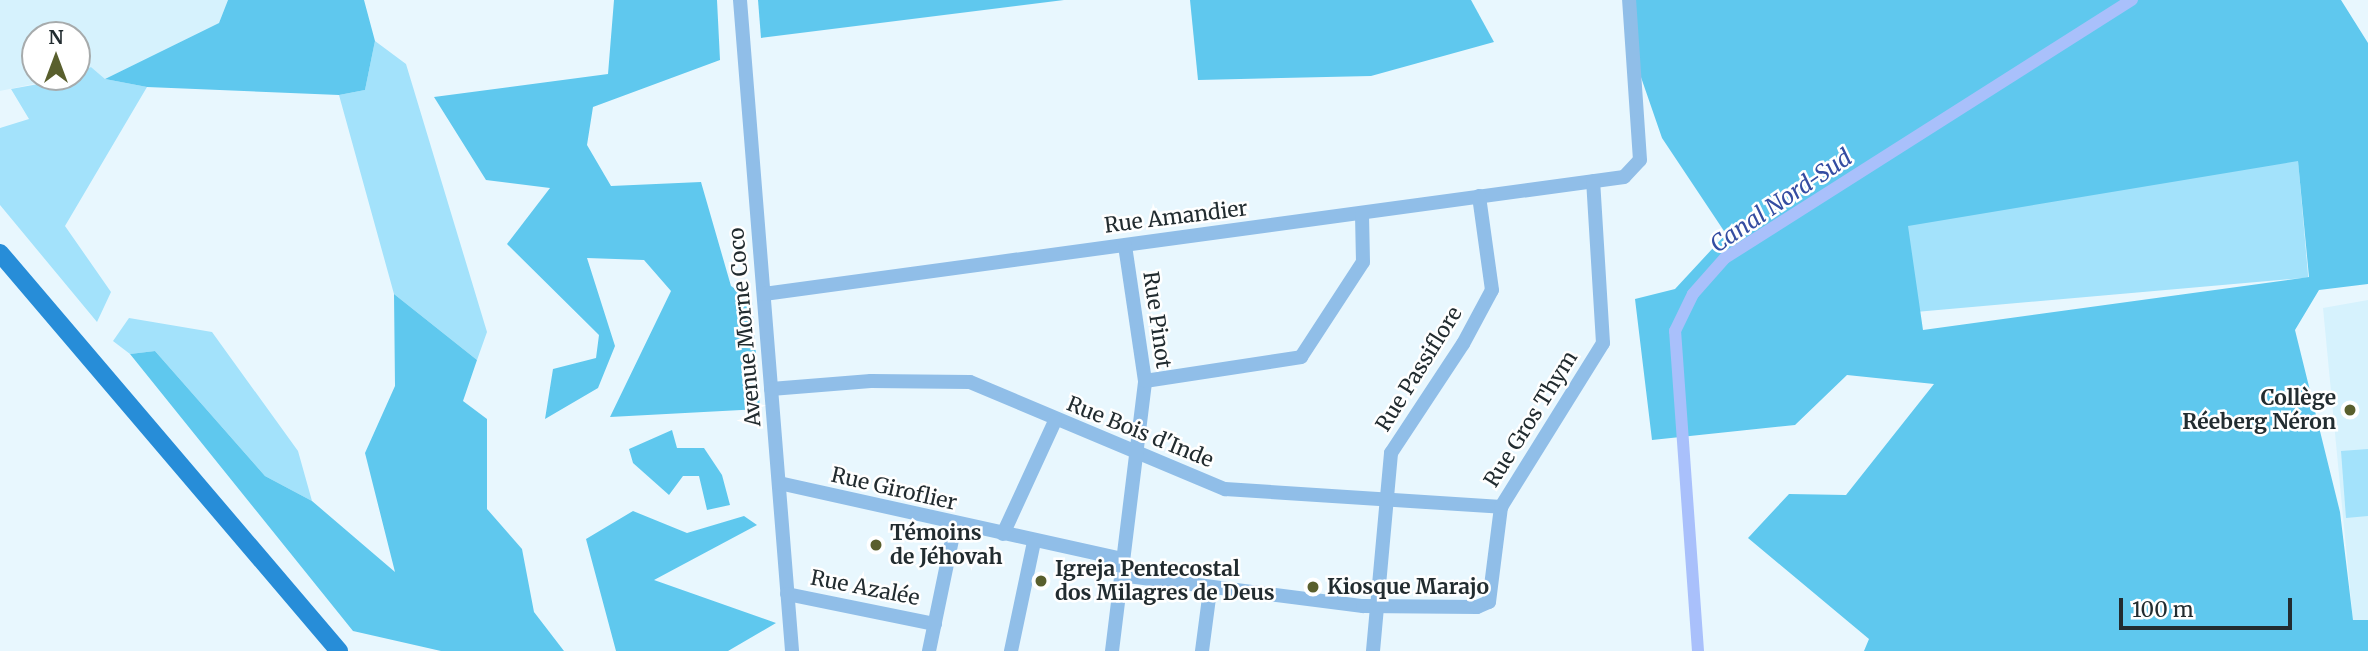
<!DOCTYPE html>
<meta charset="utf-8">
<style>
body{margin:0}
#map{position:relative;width:2368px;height:651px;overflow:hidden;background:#e8f7fe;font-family:Merriweather,serif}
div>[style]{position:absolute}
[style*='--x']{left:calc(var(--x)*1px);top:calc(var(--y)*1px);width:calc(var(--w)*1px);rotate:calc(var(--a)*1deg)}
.built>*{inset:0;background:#d6f2fd}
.green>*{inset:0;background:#a3e2fb;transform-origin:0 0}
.forest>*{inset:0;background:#5fc8ee}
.canal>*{height:12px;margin:-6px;padding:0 6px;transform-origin:6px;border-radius:6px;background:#a9c0fb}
.minor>*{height:14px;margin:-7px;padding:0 7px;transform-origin:7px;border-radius:7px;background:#90bee8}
.major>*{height:18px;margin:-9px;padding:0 9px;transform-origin:9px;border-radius:9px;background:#278dd8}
.dots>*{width:19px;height:19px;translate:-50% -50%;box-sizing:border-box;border:4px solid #fff;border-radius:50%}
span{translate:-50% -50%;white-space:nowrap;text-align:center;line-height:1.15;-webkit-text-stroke:5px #fff;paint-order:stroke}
.street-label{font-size:21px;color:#222c30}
.poi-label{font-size:21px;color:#222c30;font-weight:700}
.right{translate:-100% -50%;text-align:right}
.left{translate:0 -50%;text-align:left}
.water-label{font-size:23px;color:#344da2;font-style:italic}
.north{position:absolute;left:21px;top:21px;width:70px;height:70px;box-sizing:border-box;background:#fff;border:2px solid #a7abac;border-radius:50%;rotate:0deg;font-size:19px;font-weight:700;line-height:28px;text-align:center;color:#222c30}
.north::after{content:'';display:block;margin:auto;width:24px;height:32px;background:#595f2d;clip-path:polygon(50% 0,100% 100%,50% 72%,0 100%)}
.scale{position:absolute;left:2119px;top:598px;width:173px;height:32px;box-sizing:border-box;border:4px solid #222c30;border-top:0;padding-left:9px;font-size:21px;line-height:24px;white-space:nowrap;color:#222c30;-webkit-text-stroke:5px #fff;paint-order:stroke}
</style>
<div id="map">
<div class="built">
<div style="clip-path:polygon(0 0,228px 0,219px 23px,105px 79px,91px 67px,77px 73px,77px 35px,35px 35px,35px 77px,66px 77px,0 91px)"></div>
<div style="clip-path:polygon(2368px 300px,2368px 620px,2353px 621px,2323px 308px)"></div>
</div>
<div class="green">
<div style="clip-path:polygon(375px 41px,406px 64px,487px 332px,477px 360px,394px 294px,339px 95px,365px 90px)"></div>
<div style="clip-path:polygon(91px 67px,105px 79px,147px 87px,65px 226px,111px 292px,97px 322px,0 205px,0 128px,29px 119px,11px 89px,77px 77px,77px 73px)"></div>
<div style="left:2298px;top:160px;width:118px;height:397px;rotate:85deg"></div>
<div style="clip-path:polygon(129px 318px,212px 332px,298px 451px,312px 501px,265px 476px,155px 351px,130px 354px,113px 341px)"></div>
<div style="clip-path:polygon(2368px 449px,2368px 516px,2346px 518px,2341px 451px)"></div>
</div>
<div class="forest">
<div style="clip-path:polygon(228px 0,364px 0,375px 41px,365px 90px,339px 95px,147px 87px,105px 79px,219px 23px)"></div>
<div style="clip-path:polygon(614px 0,717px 0,720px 60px,593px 107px,587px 145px,611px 186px,701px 182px,731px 286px,752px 301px,760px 409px,610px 417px,671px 291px,644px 260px,587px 258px,615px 346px,598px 388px,545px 419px,553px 369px,596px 358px,599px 335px,507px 244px,550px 188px,486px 180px,434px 97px,608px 74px)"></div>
<div style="clip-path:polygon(758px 0,1064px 0,761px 38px)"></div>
<div style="clip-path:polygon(1190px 0,1471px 0,1494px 42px,1371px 76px,1198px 80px)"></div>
<div style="clip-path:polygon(evenodd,1627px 0,2341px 0,2368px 43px,2368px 284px,2319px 290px,2295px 330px,2340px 512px,2353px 620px,2368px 620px,2368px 651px,1864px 651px,1869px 639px,1748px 538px,1789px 494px,1846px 495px,1934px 384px,1847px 375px,1795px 425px,1652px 440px,1635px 299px,1675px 289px,1726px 234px,1662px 138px,1634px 57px,1627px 0,2298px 161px,2309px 277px,1923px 330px,1908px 226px,2298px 161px)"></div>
<div style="clip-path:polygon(394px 294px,477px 360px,463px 401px,487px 419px,487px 509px,522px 549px,534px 612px,564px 651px,441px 651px,353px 631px,130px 354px,155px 351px,265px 476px,312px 501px,395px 572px,365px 453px,395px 386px)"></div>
<div style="clip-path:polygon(672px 430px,677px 448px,704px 448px,722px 475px,730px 505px,707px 510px,699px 476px,683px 476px,669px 495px,633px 463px,629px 449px)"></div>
<div style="clip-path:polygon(633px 511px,687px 533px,744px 516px,757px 525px,654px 580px,776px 623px,728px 651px,616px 651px,586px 539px)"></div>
</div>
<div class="canal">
<div style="--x:1698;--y:651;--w:321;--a:-94.1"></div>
<div style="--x:1675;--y:331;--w:41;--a:-64.1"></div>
<div style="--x:1693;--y:294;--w:48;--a:-48.4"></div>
<div style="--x:1725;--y:258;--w:482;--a:-32.4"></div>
</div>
<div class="minor">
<div style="--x:740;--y:0;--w:653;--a:85.43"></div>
<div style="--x:764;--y:294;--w:868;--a:-7.75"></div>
<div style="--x:1624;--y:177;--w:23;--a:-47"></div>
<div style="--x:1640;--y:160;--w:160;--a:-93.9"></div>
<div style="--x:1145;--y:381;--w:158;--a:-8.7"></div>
<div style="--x:1301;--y:357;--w:113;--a:-56.9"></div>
<div style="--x:1363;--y:262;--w:49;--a:-91.2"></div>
<div style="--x:771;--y:389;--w:100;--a:-4.6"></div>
<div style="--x:871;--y:381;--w:99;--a:0.6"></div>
<div style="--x:970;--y:382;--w:277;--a:22.8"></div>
<div style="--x:1225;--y:489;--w:277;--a:3.7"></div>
<div style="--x:779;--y:483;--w:352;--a:12.5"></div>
<div style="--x:1003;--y:534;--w:124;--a:-65.3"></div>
<div style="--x:1120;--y:575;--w:245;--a:7.3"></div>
<div style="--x:1363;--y:606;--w:114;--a:0.5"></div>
<div style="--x:1477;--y:607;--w:13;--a:-23"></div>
<div style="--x:1489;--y:602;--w:96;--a:-82.8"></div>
<div style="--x:1501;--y:507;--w:193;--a:-58.1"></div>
<div style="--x:1603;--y:343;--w:162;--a:-93.5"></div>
<div style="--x:787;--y:594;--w:151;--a:11.5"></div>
<div style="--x:929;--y:651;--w:129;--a:-78.3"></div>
<div style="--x:1011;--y:651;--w:111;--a:-78.1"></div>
<div style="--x:1112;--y:651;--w:272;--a:-83"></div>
<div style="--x:1145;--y:381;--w:137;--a:-98.4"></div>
<div style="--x:1202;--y:651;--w:62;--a:-82.5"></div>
<div style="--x:1373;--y:651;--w:199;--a:-84.8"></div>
<div style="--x:1391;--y:453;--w:131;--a:-56.6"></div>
<div style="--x:1463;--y:344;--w:61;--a:-61.8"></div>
<div style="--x:1492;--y:290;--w:95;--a:-97.9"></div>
</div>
<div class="major">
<div style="--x:0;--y:253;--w:523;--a:49.58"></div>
</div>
<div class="dots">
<div style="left:2350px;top:410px;background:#595f2d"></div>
<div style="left:876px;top:545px;background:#595f2d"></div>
<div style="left:1041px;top:581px;background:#595f2d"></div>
<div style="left:1313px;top:587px;background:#595f2d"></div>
</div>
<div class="street-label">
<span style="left:1176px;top:217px;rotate:-7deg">Rue Amandier</span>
<span style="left:1157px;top:320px;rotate:82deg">Rue Pinot</span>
<span style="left:745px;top:327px;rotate:-95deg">Avenue Morne Coco</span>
<span style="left:1419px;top:369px;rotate:-58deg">Rue Passiflore</span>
<span style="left:1531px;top:419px;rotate:-58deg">Rue Gros Thym</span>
<span style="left:1140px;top:432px;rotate:22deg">Rue Bois d'Inde</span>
<span style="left:894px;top:489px;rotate:13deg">Rue Giroflier</span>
<span style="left:865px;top:588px;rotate:11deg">Rue Azalée</span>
</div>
<div class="poi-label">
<span class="right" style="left:2336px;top:410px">Collège<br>Réeberg Néron</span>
<span class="left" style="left:890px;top:545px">Témoins<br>de Jéhovah</span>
<span class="left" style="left:1055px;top:581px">Igreja Pentecostal<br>dos Milagres de Deus</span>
<span class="left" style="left:1327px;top:587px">Kiosque Marajo</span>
</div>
<div class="water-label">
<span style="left:1781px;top:201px;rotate:-34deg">Canal Nord-Sud</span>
</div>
<div class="north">N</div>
<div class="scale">100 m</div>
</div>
